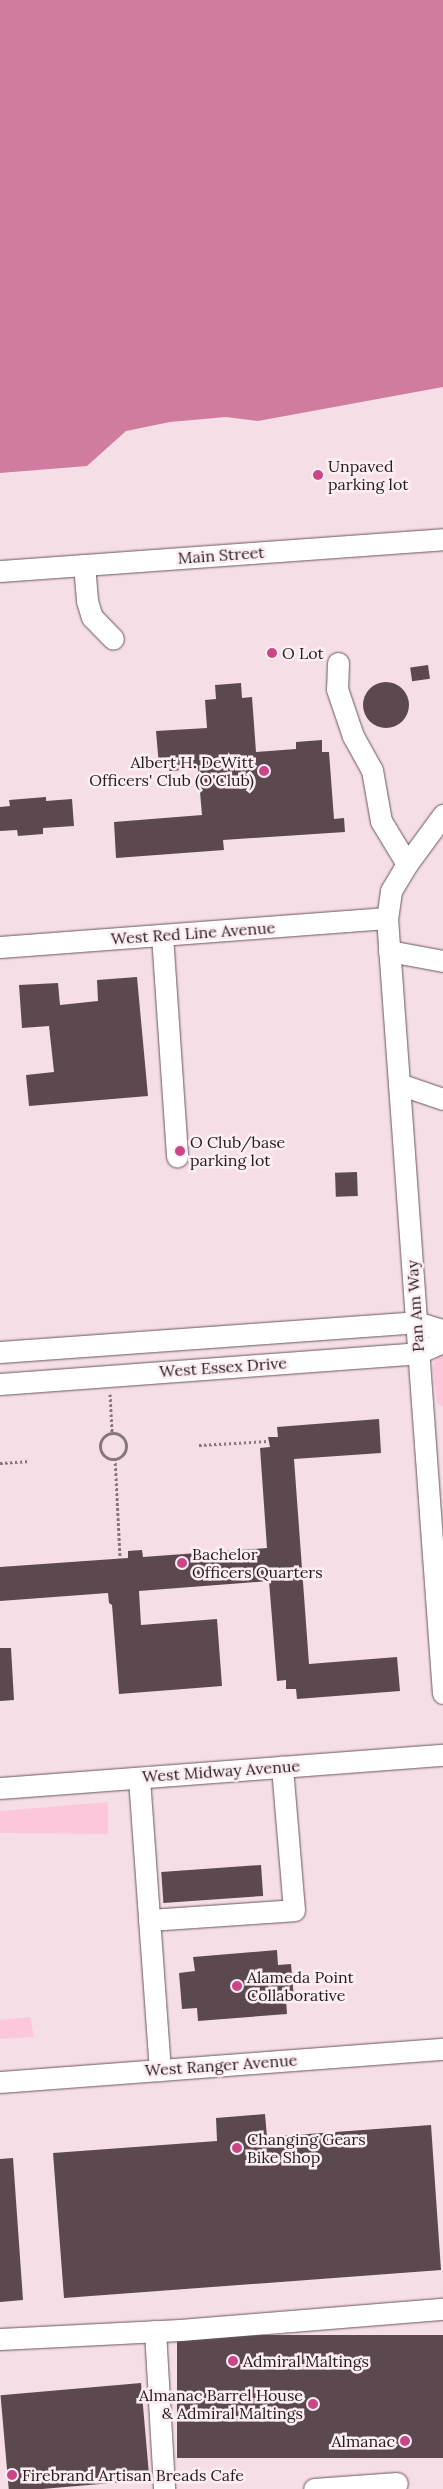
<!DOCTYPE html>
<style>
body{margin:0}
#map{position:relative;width:443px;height:2489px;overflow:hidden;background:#f6dee7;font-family:Lora,serif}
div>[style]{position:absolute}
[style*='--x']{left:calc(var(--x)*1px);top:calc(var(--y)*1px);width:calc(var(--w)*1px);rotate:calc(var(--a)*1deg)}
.green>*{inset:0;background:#fdc7db}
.water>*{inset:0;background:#d07c9f}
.building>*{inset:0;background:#5c4950;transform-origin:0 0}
.round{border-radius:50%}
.path>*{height:3px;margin-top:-1.5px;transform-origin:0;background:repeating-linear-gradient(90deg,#86777d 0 2.5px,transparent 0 5px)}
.path>.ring{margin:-1.5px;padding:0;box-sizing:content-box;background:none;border:3px solid #86777d;border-radius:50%}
.roads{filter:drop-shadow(0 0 1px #6a575e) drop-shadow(0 0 1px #6a575e)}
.minor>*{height:21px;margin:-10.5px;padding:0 10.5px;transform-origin:10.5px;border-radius:10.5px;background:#fff}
.dots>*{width:14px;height:14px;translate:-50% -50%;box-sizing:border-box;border:2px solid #fdeef3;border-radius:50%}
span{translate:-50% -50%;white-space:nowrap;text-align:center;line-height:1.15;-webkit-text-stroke:5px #fdeef3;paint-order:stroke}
.poi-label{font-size:16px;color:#241c1f}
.left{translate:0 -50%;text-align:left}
.right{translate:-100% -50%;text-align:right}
.street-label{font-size:16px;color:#241c1f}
</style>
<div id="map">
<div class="green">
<div style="clip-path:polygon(443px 1352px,443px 1407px,437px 1403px,433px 1369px,435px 1360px)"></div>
<div style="clip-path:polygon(108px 1802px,108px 1834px,0 1833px,0 1811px)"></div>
<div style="clip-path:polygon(30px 2017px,34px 2037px,0 2039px,0 2020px)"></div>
</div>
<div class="water">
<div style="clip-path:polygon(0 0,443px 0,443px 387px,258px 421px,226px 417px,170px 422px,126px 431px,87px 466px,0 473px)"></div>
</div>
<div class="building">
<div style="left:428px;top:665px;width:14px;height:18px;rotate:82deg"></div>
<div class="round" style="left:363px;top:682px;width:46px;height:46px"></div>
<div style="clip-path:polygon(241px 683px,242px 698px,252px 697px,256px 752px,296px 749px,296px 742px,322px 740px,322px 752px,329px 752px,334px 819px,344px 818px,345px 832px,223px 840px,224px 850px,116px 858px,114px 822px,202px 815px,198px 769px,169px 771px,169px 765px,159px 766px,156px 731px,207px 728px,205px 700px,216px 699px,215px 685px)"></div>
<div style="clip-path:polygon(46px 797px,46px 801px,72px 799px,74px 826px,43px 828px,43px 834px,18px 836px,17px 830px,0 831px,0 807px,10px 806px,9px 800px)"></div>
<div style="clip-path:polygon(137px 977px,148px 1096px,29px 1106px,26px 1075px,54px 1072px,49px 1026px,22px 1028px,19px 985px,58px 983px,60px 1005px,98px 1001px,97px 980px)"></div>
<div style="left:357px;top:1172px;width:24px;height:22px;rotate:88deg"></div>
<div style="clip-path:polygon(379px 1419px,381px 1453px,294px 1459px,309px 1664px,397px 1657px,400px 1691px,297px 1699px,296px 1689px,286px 1689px,286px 1680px,277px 1681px,269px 1581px,139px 1591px,141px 1625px,217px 1619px,222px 1686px,119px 1694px,112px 1605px,109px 1603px,108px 1593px,0 1601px,0 1567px,128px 1558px,128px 1551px,142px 1550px,143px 1557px,267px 1548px,260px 1448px,270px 1447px,268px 1437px,278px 1437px,277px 1427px)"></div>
<div style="clip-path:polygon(0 1648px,11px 1648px,14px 1700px,0 1701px)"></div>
<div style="left:261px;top:1865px;width:31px;height:100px;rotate:86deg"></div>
<div style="clip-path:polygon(277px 1950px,278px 1965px,291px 1964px,294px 1999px,286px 2000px,287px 2014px,198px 2021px,197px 2008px,182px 2009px,179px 1973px,195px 1971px,193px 1957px)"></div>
<div style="clip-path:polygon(265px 2114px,267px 2137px,431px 2125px,441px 2270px,64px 2298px,53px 2153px,217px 2141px,216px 2118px)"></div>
<div style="clip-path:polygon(13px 2158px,23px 2300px,0 2302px,0 2159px)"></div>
<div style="left:443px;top:2335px;width:123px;height:266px;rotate:90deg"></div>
<div style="left:141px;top:2383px;width:97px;height:141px;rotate:85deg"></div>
</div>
<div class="path">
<div style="--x:110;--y:1394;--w:39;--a:87"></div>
<div class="ring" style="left:100px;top:1433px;width:23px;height:23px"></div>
<div style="--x:199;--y:1445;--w:70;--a:-3.3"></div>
<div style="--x:115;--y:1458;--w:100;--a:87.1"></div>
<div style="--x:0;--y:1463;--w:30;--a:-4"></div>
</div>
<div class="roads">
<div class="minor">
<div style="--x:84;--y:565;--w:36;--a:85"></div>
<div style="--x:87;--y:601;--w:17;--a:73"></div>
<div style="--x:92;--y:617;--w:30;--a:46"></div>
<div style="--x:0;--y:571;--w:444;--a:-4.1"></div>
<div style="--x:338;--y:663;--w:26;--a:92"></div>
<div style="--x:337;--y:689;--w:50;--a:71.2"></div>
<div style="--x:353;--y:736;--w:39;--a:61"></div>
<div style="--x:372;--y:770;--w:52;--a:80"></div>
<div style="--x:381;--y:821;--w:50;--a:58.8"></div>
<div style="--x:443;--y:815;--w:61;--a:126.3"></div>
<div style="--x:407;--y:864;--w:31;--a:121"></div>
<div style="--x:391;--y:891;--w:27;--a:98"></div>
<div style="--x:387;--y:918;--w:777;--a:85.87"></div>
<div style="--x:162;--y:935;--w:222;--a:86.1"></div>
<div style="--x:0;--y:947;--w:388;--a:-4.3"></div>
<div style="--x:389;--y:951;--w:55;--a:10.5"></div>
<div style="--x:399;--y:1084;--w:46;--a:18.8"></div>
<div style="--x:0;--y:1352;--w:417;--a:-4.1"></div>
<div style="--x:416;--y:1322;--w:28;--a:17"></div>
<div style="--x:0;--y:1384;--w:419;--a:-4.2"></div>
<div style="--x:418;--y:1353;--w:27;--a:-24"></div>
<div style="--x:139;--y:1778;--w:293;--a:85.9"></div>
<div style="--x:0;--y:1788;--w:444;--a:-4.3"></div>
<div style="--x:149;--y:1920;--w:145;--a:-3.9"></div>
<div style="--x:294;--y:1910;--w:144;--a:-94.8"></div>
<div style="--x:0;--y:2082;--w:444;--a:-4.3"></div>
<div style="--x:155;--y:2331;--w:158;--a:86.7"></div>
<div style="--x:0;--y:2339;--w:180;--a:-2.9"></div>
<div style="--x:180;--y:2330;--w:264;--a:-4.6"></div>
<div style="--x:314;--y:2489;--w:83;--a:-4.1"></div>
</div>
</div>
<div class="dots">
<div style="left:318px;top:475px;background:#cb4687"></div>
<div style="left:272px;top:653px;background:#cb4687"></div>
<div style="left:264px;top:771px;background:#cb4687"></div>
<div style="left:180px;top:1151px;background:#cb4687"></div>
<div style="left:182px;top:1563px;background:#cb4687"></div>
<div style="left:237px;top:1986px;background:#cb4687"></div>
<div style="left:237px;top:2148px;background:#cb4687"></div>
<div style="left:233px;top:2361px;background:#cb4687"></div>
<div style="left:313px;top:2404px;background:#cb4687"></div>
<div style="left:405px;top:2441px;background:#cb4687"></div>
<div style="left:12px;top:2475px;background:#cb4687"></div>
</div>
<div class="poi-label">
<span class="left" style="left:328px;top:475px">Unpaved<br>parking lot</span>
<span class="left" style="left:282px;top:653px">O Lot</span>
<span class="right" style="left:254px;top:771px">Albert H. DeWitt<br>Officers' Club (O'Club)</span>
<span class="left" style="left:190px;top:1151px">O Club/base<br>parking lot</span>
<span class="left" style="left:192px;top:1563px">Bachelor<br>Officers Quarters</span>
<span class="left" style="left:247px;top:1986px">Alameda Point<br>Collaborative</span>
<span class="left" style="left:247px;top:2148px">Changing Gears<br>Bike Shop</span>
<span class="left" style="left:243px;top:2361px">Admiral Maltings</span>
<span class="right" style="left:303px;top:2404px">Almanac Barrel House<br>&amp; Admiral Maltings</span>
<span class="right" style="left:395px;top:2441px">Almanac</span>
<span class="left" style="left:22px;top:2475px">Firebrand Artisan Breads Cafe</span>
</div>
<div class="street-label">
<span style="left:221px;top:555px;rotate:-4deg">Main Street</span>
<span style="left:193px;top:933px;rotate:-4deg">West Red Line Avenue</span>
<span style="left:415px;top:1306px;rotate:-94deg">Pan Am Way</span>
<span style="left:223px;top:1367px;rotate:-4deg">West Essex Drive</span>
<span style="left:221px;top:1771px;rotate:-4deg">West Midway Avenue</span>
<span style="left:221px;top:2065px;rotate:-4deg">West Ranger Avenue</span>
</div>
</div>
